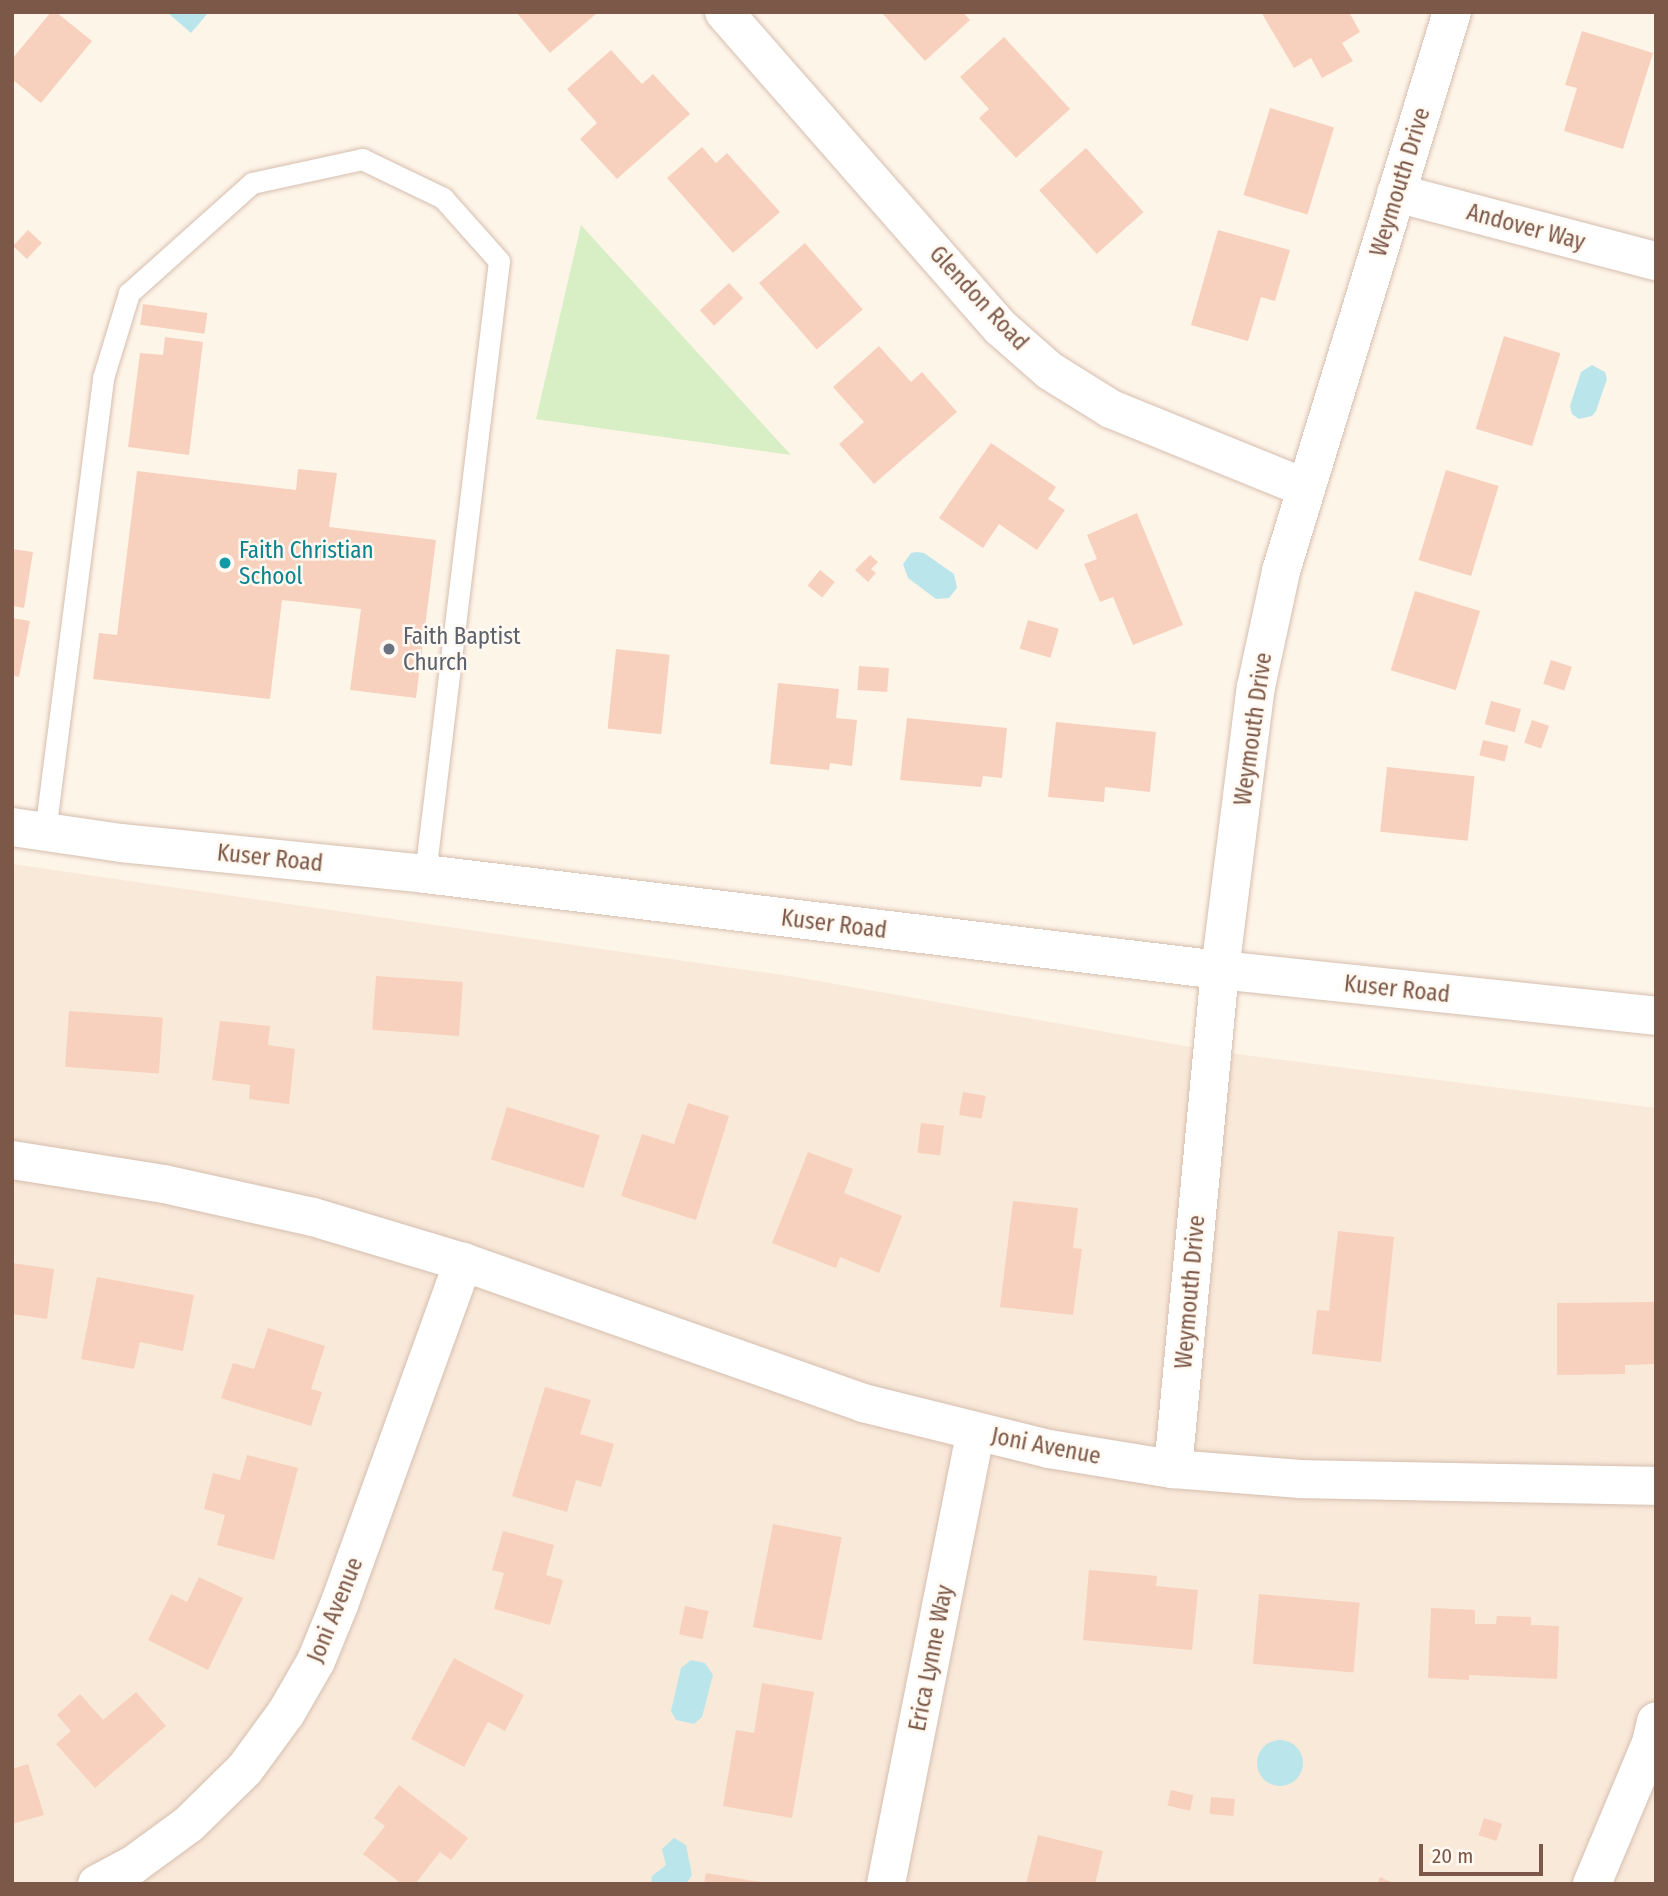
<!DOCTYPE html>
<style>
body{margin:0}
#map{position:relative;width:1668px;height:1896px;overflow:hidden;background:#fef5e9;font-family:"Fira Sans Condensed",sans-serif}
div>[style]{position:absolute}
[style*='--x']{left:calc(var(--x)*1px);top:calc(var(--y)*1px);width:calc(var(--w)*1px);rotate:calc(var(--a)*1deg)}
.residential>*{inset:0;background:#f9e9d9}
.green>*{inset:0;background:#d8eec4}
.water>*{inset:0;background:#bae6eb}
.round{border-radius:50%}
.building>*{inset:0;background:#f7d1bd;transform-origin:0 0}
.roads{filter:drop-shadow(0 0 2px #d5beaf) drop-shadow(0 0 2px #d5beaf)}
.service>*{height:21px;margin:-10.5px;padding:0 10.5px;transform-origin:10.5px;border-radius:10.5px;background:#fff}
.minor>*{height:38px;margin:-19px;padding:0 19px;transform-origin:19px;border-radius:19px;background:#fff}
.tertiary>*{height:38px;margin:-19px;padding:0 19px;transform-origin:19px;border-radius:19px;background:#fff}
.dots>*{width:19px;height:19px;translate:-50% -50%;box-sizing:border-box;border:4px solid #fff9f1;border-radius:50%}
span{translate:-50% -50%;white-space:nowrap;text-align:center;line-height:1.15;-webkit-text-stroke:5px #fff9f1;paint-order:stroke}
.street-label{font-size:23px;color:#7c5849}
.culture-label{font-size:23px;color:#0d838f}
.left{translate:0 -50%;text-align:left}
.worship-label{font-size:23px;color:#5b616d}
.frame{position:absolute;inset:0;border:14px solid #7c5849;pointer-events:none}
.scale{position:absolute;left:1419px;top:1844px;width:124px;height:32px;box-sizing:border-box;border:4px solid #7c5849;border-top:0;padding-left:9px;font-size:21px;line-height:24px;white-space:nowrap;color:#7c5849;-webkit-text-stroke:5px #fff9f1;paint-order:stroke}
</style>
<div id="map">
<div class="residential">
<div style="clip-path:polygon(12px 864px,796px 977px,1213px 1051px,1656px 1108px,1656px 1884px,12px 1884px)"></div>
</div>
<div class="green">
<div style="clip-path:polygon(581px 225px,791px 455px,536px 419px)"></div>
</div>
<div class="water">
<div style="clip-path:polygon(171px 12px,209px 12px,191px 33px,169px 14px)"></div>
<div style="clip-path:polygon(1592px 365px,1605px 372px,1607px 379px,1596px 411px,1592px 416px,1579px 419px,1572px 414px,1570px 406px,1581px 372px)"></div>
<div style="clip-path:polygon(917px 552px,924px 553px,954px 574px,957px 588px,949px 598px,936px 599px,908px 578px,903px 564px,911px 553px)"></div>
<div style="clip-path:polygon(691px 1660px,705px 1663px,713px 1675px,702px 1717px,694px 1724px,676px 1720px,671px 1711px,681px 1668px)"></div>
<div class="round" style="left:1257px;top:1740px;width:46px;height:46px"></div>
<div style="clip-path:polygon(674px 1838px,686px 1845px,692px 1875px,686px 1884px,651px 1884px,652px 1876px,666px 1865px,662px 1849px)"></div>
</div>
<div class="building">
<div style="clip-path:polygon(51px 12px,56px 12px,92px 41px,41px 103px,12px 79px,12px 59px)"></div>
<div style="clip-path:polygon(516px 12px,595px 12px,596px 14px,550px 53px)"></div>
<div style="clip-path:polygon(881px 12px,963px 12px,970px 20px,925px 61px)"></div>
<div style="clip-path:polygon(1261px 12px,1349px 12px,1360px 32px,1342px 43px,1353px 61px,1322px 78px,1311px 58px,1294px 68px)"></div>
<div style="clip-path:polygon(1582px 31px,1653px 53px,1623px 149px,1564px 131px,1577px 88px,1565px 85px)"></div>
<div style="clip-path:polygon(1004px 37px,1070px 109px,1016px 158px,979px 118px,989px 109px,960px 77px)"></div>
<div style="clip-path:polygon(611px 50px,642px 84px,653px 74px,690px 114px,617px 179px,580px 139px,597px 123px,567px 89px)"></div>
<div style="left:1270px;top:108px;width:67px;height:91px;rotate:17deg"></div>
<div style="clip-path:polygon(702px 147px,716px 163px,727px 153px,780px 212px,733px 253px,667px 178px)"></div>
<div style="left:1086px;top:148px;width:86px;height:63px;rotate:48deg"></div>
<div style="left:28px;top:230px;width:19px;height:22px;rotate:43deg"></div>
<div style="clip-path:polygon(1218px 230px,1290px 250px,1275px 301px,1261px 297px,1248px 341px,1191px 325px)"></div>
<div style="left:805px;top:243px;width:88px;height:61px;rotate:49deg"></div>
<div style="left:729px;top:283px;width:21px;height:40px;rotate:47deg"></div>
<div style="left:143px;top:304px;width:65px;height:21px;rotate:8deg"></div>
<div style="left:1504px;top:336px;width:59px;height:97px;rotate:17deg"></div>
<div style="clip-path:polygon(165px 337px,203px 342px,189px 455px,128px 447px,140px 353px,163px 355px)"></div>
<div style="clip-path:polygon(879px 346px,911px 382px,922px 372px,957px 412px,874px 484px,839px 444px,864px 422px,833px 387px)"></div>
<div style="clip-path:polygon(991px 443px,1056px 487px,1048px 499px,1065px 510px,1037px 550px,999px 524px,983px 548px,939px 518px)"></div>
<div style="clip-path:polygon(298px 469px,337px 473px,329px 527px,436px 540px,416px 698px,350px 690px,361px 609px,282px 600px,270px 699px,93px 679px,99px 633px,117px 635px,137px 471px,296px 490px)"></div>
<div style="left:1446px;top:470px;width:55px;height:94px;rotate:17deg"></div>
<div style="clip-path:polygon(1137px 513px,1183px 625px,1133px 645px,1113px 597px,1100px 602px,1084px 564px,1097px 559px,1087px 535px)"></div>
<div style="clip-path:polygon(12px 549px,33px 552px,24px 608px,12px 606px)"></div>
<div style="clip-path:polygon(870px 555px,878px 562px,871px 569px,876px 573px,868px 582px,855px 570px)"></div>
<div style="left:820px;top:570px;width:19px;height:20px;rotate:39deg"></div>
<div style="left:1415px;top:591px;width:68px;height:83px;rotate:17deg"></div>
<div style="clip-path:polygon(12px 618px,30px 621px,19px 677px,12px 675px)"></div>
<div style="left:1028px;top:620px;width:32px;height:30px;rotate:16deg"></div>
<div style="left:616px;top:649px;width:54px;height:80px;rotate:6deg"></div>
<div style="left:1551px;top:660px;width:22px;height:25px;rotate:18deg"></div>
<div style="left:859px;top:666px;width:30px;height:24px;rotate:4deg"></div>
<div style="clip-path:polygon(778px 683px,839px 689px,836px 718px,857px 720px,852px 766px,830px 763px,829px 770px,770px 764px)"></div>
<div style="left:1491px;top:701px;width:31px;height:24px;rotate:15deg"></div>
<div style="clip-path:polygon(907px 718px,1007px 728px,1002px 778px,983px 776px,981px 787px,900px 780px)"></div>
<div style="left:1532px;top:720px;width:18px;height:24px;rotate:19deg"></div>
<div style="clip-path:polygon(1056px 722px,1156px 732px,1150px 792px,1105px 787px,1104px 802px,1048px 797px)"></div>
<div style="left:1483px;top:740px;width:26px;height:16px;rotate:13deg"></div>
<div style="left:1387px;top:767px;width:88px;height:65px;rotate:6deg"></div>
<div style="left:376px;top:976px;width:87px;height:54px;rotate:4deg"></div>
<div style="left:69px;top:1011px;width:94px;height:56px;rotate:4deg"></div>
<div style="clip-path:polygon(220px 1021px,270px 1026px,268px 1045px,295px 1049px,289px 1104px,249px 1099px,250px 1085px,212px 1080px)"></div>
<div style="left:963px;top:1092px;width:23px;height:23px;rotate:10deg"></div>
<div style="clip-path:polygon(688px 1103px,729px 1116px,696px 1220px,621px 1196px,642px 1134px,674px 1144px)"></div>
<div style="left:507px;top:1107px;width:97px;height:55px;rotate:17deg"></div>
<div style="left:921px;top:1123px;width:23px;height:30px;rotate:7deg"></div>
<div style="clip-path:polygon(808px 1152px,853px 1169px,844px 1193px,902px 1216px,879px 1273px,840px 1257px,836px 1268px,772px 1243px)"></div>
<div style="clip-path:polygon(1013px 1201px,1078px 1208px,1073px 1248px,1082px 1249px,1073px 1315px,1000px 1307px)"></div>
<div style="clip-path:polygon(1338px 1231px,1394px 1237px,1381px 1362px,1312px 1354px,1317px 1310px,1329px 1311px)"></div>
<div style="clip-path:polygon(12px 1263px,54px 1269px,47px 1319px,12px 1314px)"></div>
<div style="clip-path:polygon(97px 1277px,194px 1295px,183px 1351px,140px 1342px,134px 1369px,81px 1359px)"></div>
<div style="clip-path:polygon(1656px 1302px,1656px 1364px,1625px 1365px,1625px 1374px,1557px 1375px,1557px 1303px)"></div>
<div style="clip-path:polygon(268px 1328px,325px 1346px,311px 1389px,322px 1392px,311px 1426px,221px 1398px,233px 1363px,254px 1369px)"></div>
<div style="clip-path:polygon(545px 1387px,591px 1400px,580px 1434px,614px 1444px,601px 1487px,576px 1480px,567px 1512px,512px 1496px)"></div>
<div style="clip-path:polygon(247px 1455px,298px 1468px,274px 1560px,217px 1545px,225px 1515px,204px 1509px,213px 1473px,240px 1480px)"></div>
<div style="left:773px;top:1524px;width:70px;height:105px;rotate:11deg"></div>
<div style="clip-path:polygon(503px 1531px,554px 1545px,546px 1575px,563px 1580px,550px 1625px,494px 1609px,504px 1573px,492px 1570px)"></div>
<div style="clip-path:polygon(1089px 1570px,1157px 1576px,1156px 1586px,1198px 1590px,1192px 1650px,1083px 1640px)"></div>
<div style="clip-path:polygon(199px 1577px,243px 1598px,208px 1670px,148px 1640px,171px 1594px,187px 1602px)"></div>
<div style="left:1259px;top:1594px;width:101px;height:70px;rotate:5deg"></div>
<div style="left:685px;top:1606px;width:24px;height:29px;rotate:12deg"></div>
<div style="clip-path:polygon(1431px 1608px,1475px 1610px,1475px 1624px,1496px 1624px,1497px 1616px,1531px 1617px,1531px 1625px,1559px 1626px,1557px 1679px,1469px 1675px,1469px 1680px,1428px 1678px)"></div>
<div style="clip-path:polygon(454px 1658px,524px 1695px,505px 1731px,488px 1722px,464px 1767px,411px 1739px)"></div>
<div style="clip-path:polygon(762px 1683px,814px 1692px,792px 1818px,723px 1806px,736px 1730px,754px 1733px)"></div>
<div style="clip-path:polygon(136px 1692px,166px 1726px,95px 1788px,56px 1744px,71px 1731px,57px 1715px,80px 1694px,103px 1720px)"></div>
<div style="clip-path:polygon(28px 1764px,44px 1815px,12px 1824px,12px 1769px)"></div>
<div style="clip-path:polygon(399px 1785px,468px 1838px,451px 1860px,440px 1852px,415px 1884px,402px 1884px,363px 1854px,385px 1826px,374px 1818px)"></div>
<div style="left:1171px;top:1790px;width:23px;height:16px;rotate:13deg"></div>
<div style="left:1211px;top:1797px;width:24px;height:17px;rotate:5deg"></div>
<div style="left:1484px;top:1818px;width:19px;height:18px;rotate:18deg"></div>
<div style="clip-path:polygon(1038px 1835px,1103px 1851px,1095px 1884px,1026px 1884px)"></div>
<div style="clip-path:polygon(706px 1873px,760px 1882px,760px 1884px,704px 1884px)"></div>
<div style="clip-path:polygon(1380px 1877px,1396px 1884px,1377px 1884px)"></div>
</div>
<div class="roads">
<div class="service">
<div style="--x:45;--y:832;--w:458;--a:-82.7"></div>
<div style="--x:103;--y:378;--w:89;--a:-73"></div>
<div style="--x:129;--y:293;--w:165;--a:-41.8"></div>
<div style="--x:252;--y:183;--w:113;--a:-12.3"></div>
<div style="--x:362;--y:159;--w:90;--a:25.7"></div>
<div style="--x:443;--y:198;--w:84;--a:48.4"></div>
<div style="--x:499;--y:261;--w:617;--a:96.88"></div>
</div>
<div class="minor">
<div style="--x:724;--y:12;--w:420;--a:48.8"></div>
<div style="--x:1001;--y:328;--w:65;--a:41.3"></div>
<div style="--x:1050;--y:371;--w:72;--a:31.9"></div>
<div style="--x:1111;--y:409;--w:210;--a:22.1"></div>
<div style="--x:1396;--y:193;--w:269;--a:14.7"></div>
<div style="--x:12;--y:1160;--w:154;--a:9"></div>
<div style="--x:164;--y:1184;--w:153;--a:12.5"></div>
<div style="--x:313;--y:1217;--w:157;--a:16.7"></div>
<div style="--x:463;--y:1262;--w:424;--a:19.4"></div>
<div style="--x:863;--y:1403;--w:192;--a:13.9"></div>
<div style="--x:1049;--y:1449;--w:126;--a:9.2"></div>
<div style="--x:1173;--y:1469;--w:128;--a:4.5"></div>
<div style="--x:1301;--y:1479;--w:355;--a:1.1"></div>
<div style="--x:1173;--y:1469;--w:501;--a:-84.62"></div>
<div style="--x:1220;--y:970;--w:285;--a:-82.8"></div>
<div style="--x:1256;--y:687;--w:119;--a:-77.8"></div>
<div style="--x:1281;--y:571;--w:585;--a:-72.99"></div>
<div style="--x:97;--y:1884;--w:41;--a:-27.8"></div>
<div style="--x:133;--y:1865;--w:69;--a:-36.2"></div>
<div style="--x:189;--y:1824;--w:78;--a:-44.5"></div>
<div style="--x:245;--y:1769;--w:69;--a:-53.8"></div>
<div style="--x:286;--y:1713;--w:60;--a:-60"></div>
<div style="--x:316;--y:1661;--w:61;--a:-67.7"></div>
<div style="--x:339;--y:1605;--w:365;--a:-70.1"></div>
<div style="--x:886;--y:1884;--w:460;--a:-78.8"></div>
<div style="--x:1592;--y:1884;--w:153;--a:-67.3"></div>
<div style="--x:1651;--y:1743;--w:22;--a:-77"></div>
</div>
<div class="tertiary">
<div style="--x:12;--y:827;--w:110;--a:8.4"></div>
<div style="--x:121;--y:843;--w:306;--a:5.8"></div>
<div style="--x:425;--y:874;--w:801;--a:6.89"></div>
<div style="--x:1220;--y:970;--w:438;--a:6"></div>
</div>
</div>
<div class="dots">
<div style="left:225px;top:563px;background:#0f9aa8"></div>
<div style="left:389px;top:649px;background:#6b7280"></div>
</div>
<div class="street-label">
<span style="left:1400px;top:182px;rotate:-73deg">Weymouth Drive</span>
<span style="left:1526px;top:227px;rotate:15deg">Andover Way</span>
<span style="left:979px;top:298px;rotate:47deg">Glendon Road</span>
<span style="left:1253px;top:729px;rotate:-82deg">Weymouth Drive</span>
<span style="left:270px;top:858px;rotate:6deg">Kuser Road</span>
<span style="left:834px;top:924px;rotate:7deg">Kuser Road</span>
<span style="left:1397px;top:989px;rotate:6deg">Kuser Road</span>
<span style="left:1190px;top:1292px;rotate:-85deg">Weymouth Drive</span>
<span style="left:1046px;top:1446px;rotate:11deg">Joni Avenue</span>
<span style="left:335px;top:1610px;rotate:-68deg">Joni Avenue</span>
<span style="left:931px;top:1658px;rotate:-79deg">Erica Lynne Way</span>
</div>
<div class="culture-label">
<span class="left" style="left:239px;top:563px">Faith Christian<br>School</span>
</div>
<div class="worship-label">
<span class="left" style="left:403px;top:649px">Faith Baptist<br>Church</span>
</div>
<div class="frame"></div>
<div class="scale">20 m</div>
</div>
